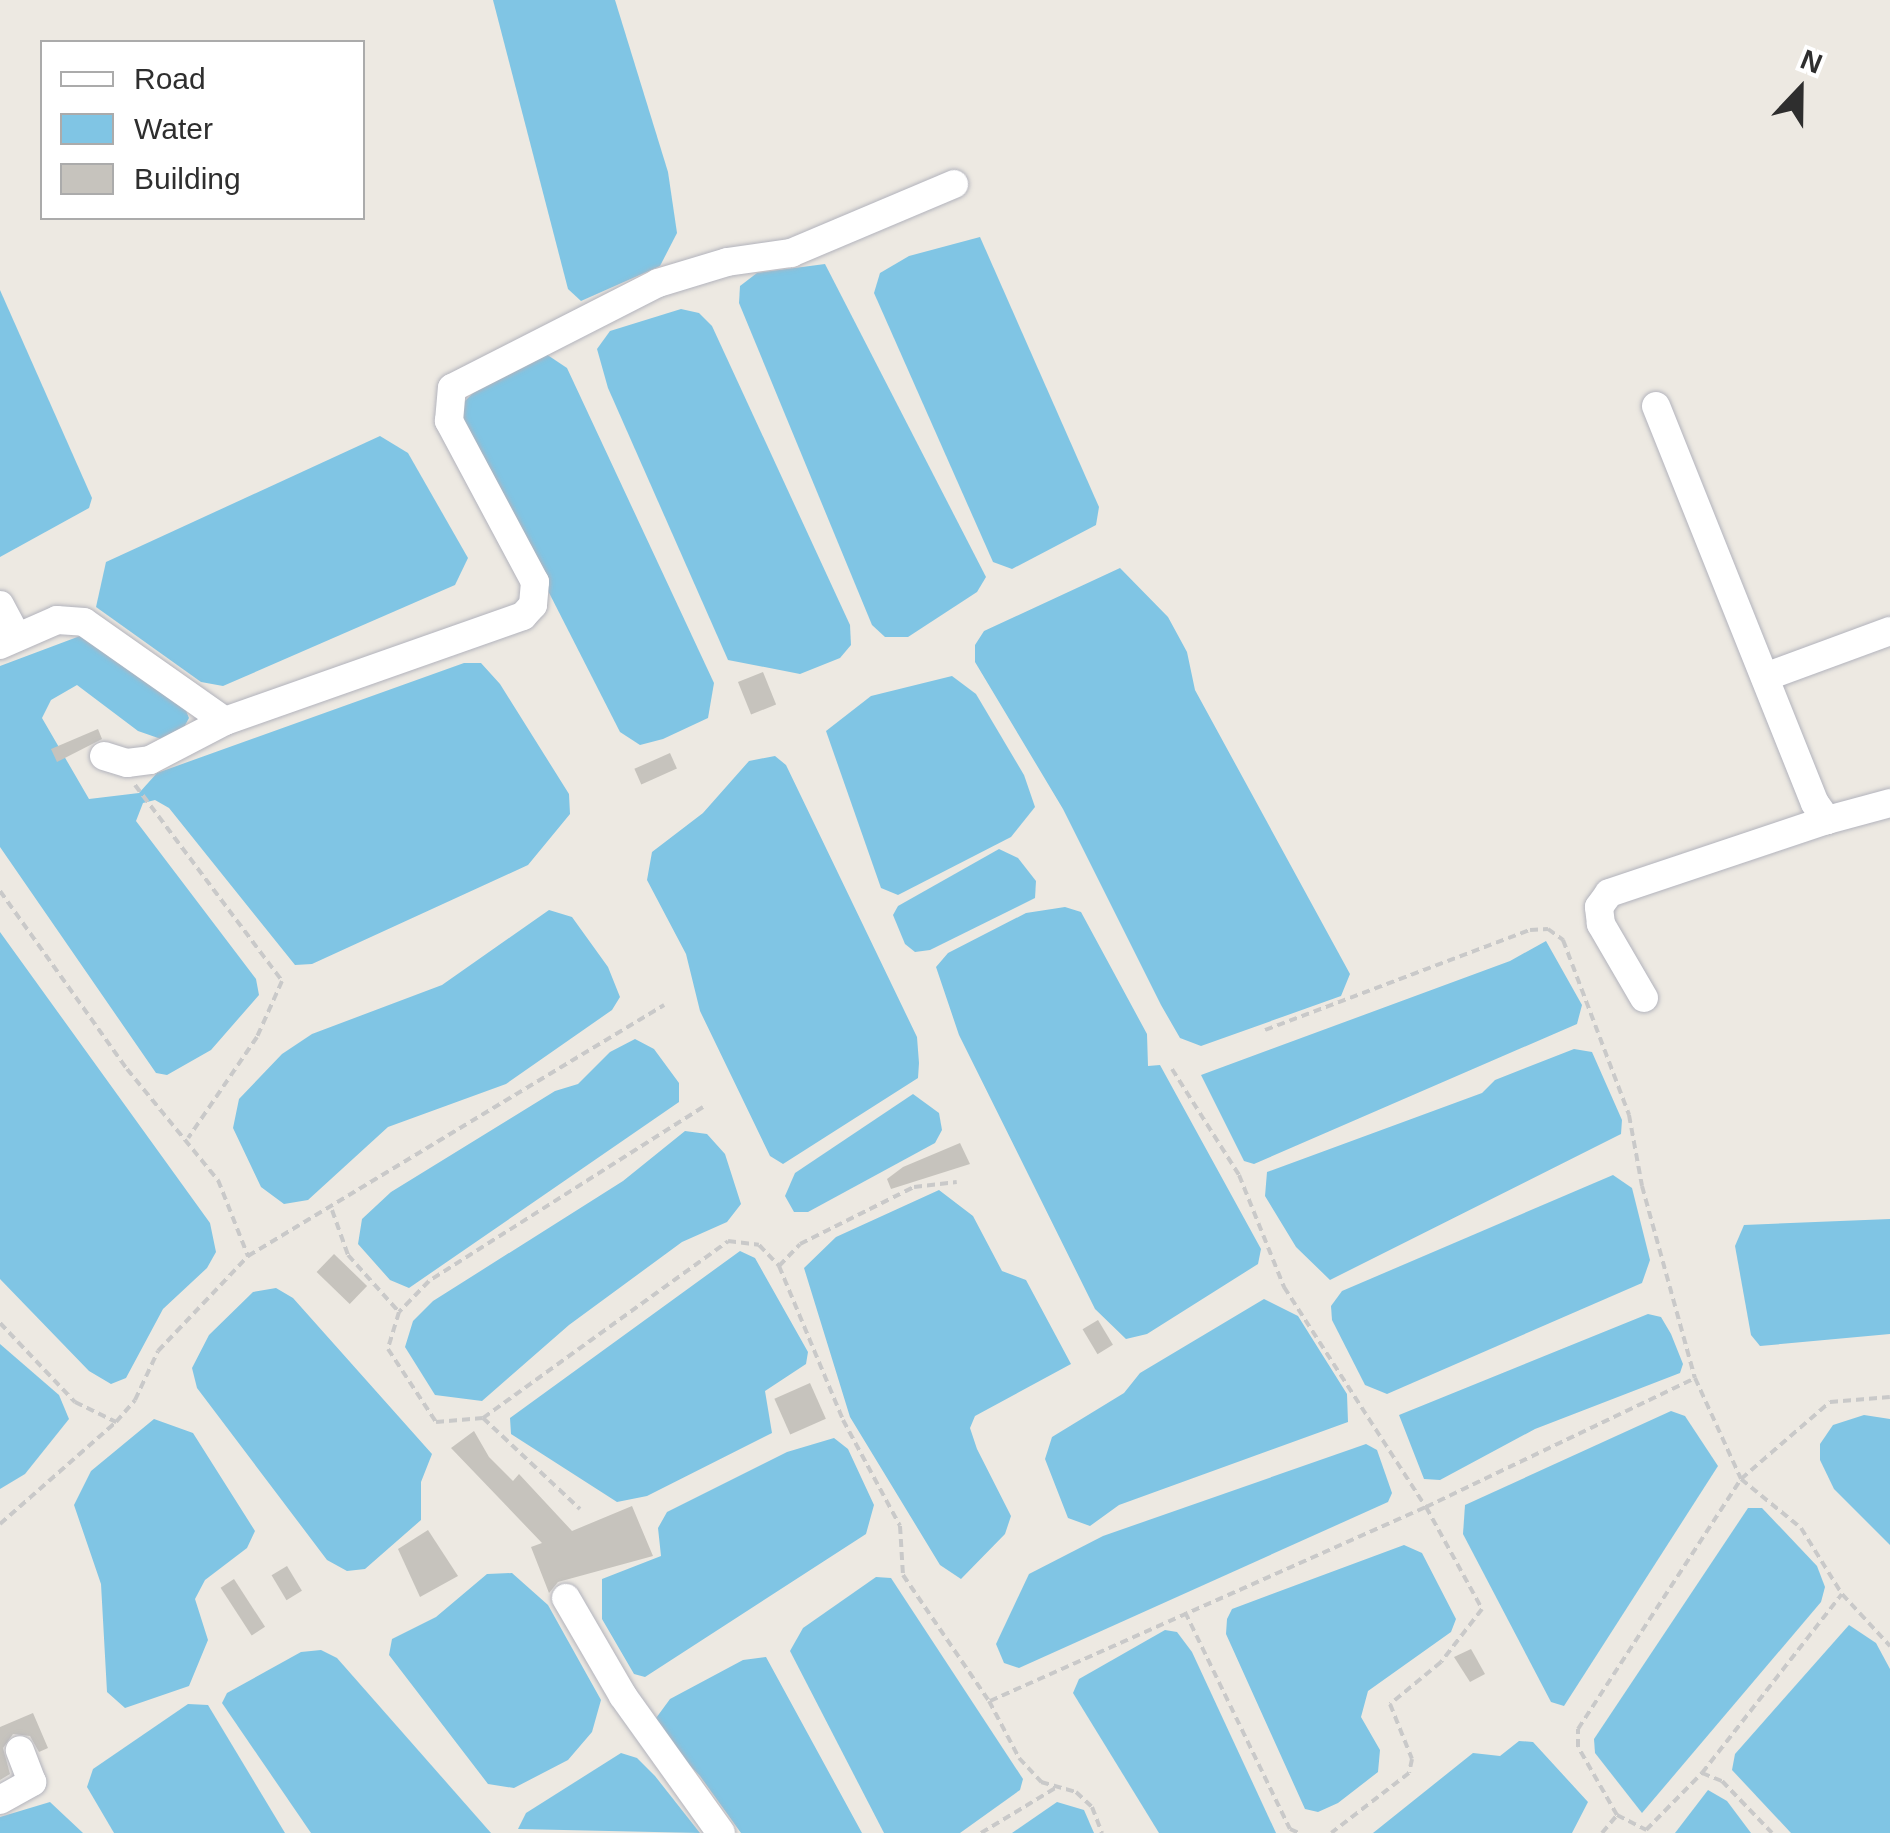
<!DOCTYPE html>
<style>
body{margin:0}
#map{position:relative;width:1890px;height:1833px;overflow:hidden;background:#ede9e2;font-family:Arial,sans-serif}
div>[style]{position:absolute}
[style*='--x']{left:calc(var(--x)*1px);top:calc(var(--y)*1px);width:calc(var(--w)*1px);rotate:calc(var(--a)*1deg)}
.water>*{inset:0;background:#80c5e4}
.building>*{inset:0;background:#c6c3bd;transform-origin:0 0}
.path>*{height:4px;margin-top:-2px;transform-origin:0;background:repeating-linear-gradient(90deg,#c9c9c9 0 8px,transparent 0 13px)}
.roads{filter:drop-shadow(0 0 2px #b2b3bc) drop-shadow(0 0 2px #b2b3bc)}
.minor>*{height:28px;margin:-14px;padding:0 14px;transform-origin:14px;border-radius:14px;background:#fff}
span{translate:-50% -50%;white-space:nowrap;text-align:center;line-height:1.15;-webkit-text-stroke:10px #fff;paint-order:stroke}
.legend{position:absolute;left:40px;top:40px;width:325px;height:180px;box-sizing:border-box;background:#fff;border:2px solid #ababab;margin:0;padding:12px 18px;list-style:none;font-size:30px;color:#2e2e2e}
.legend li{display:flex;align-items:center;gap:20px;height:50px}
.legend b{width:50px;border:2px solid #ababab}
.north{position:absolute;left:1750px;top:40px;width:100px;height:100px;-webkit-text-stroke:8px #fff;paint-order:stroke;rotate:22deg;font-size:28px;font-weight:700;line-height:40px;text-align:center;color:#2e2e2e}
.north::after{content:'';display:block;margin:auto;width:35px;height:45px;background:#2e2e2e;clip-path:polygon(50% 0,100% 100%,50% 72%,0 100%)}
</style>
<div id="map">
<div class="water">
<div style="clip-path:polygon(493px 0,615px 0,668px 172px,677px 233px,660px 266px,581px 301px,568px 289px)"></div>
<div style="clip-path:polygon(980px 237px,1099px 507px,1096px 525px,1012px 569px,993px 562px,874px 293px,880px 273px,909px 256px)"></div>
<div style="clip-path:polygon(825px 264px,986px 577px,977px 592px,908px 637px,885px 637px,872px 625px,739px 303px,740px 286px,757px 273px)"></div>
<div style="clip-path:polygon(0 290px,92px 498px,89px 508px,0 557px)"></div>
<div style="clip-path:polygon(681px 309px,699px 313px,712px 326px,850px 625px,851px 645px,840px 658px,800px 674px,728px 660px,608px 388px,597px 349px,610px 331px)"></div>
<div style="clip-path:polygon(546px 354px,567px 368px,714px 683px,708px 718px,663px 739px,640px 745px,620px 732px,460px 418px,460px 406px,474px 392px)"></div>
<div style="clip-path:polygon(380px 436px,408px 453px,468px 558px,455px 585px,223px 686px,201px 682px,96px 607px,106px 562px)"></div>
<div style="clip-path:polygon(1120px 568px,1168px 617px,1187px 652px,1195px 690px,1350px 974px,1341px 996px,1201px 1046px,1180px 1038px,1161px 1005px,1063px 809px,975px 662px,975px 645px,984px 631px)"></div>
<div style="clip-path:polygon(80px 636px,182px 701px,189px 718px,183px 729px,161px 739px,138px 731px,77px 685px,51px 700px,42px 718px,89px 799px,139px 793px,157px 773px,464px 663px,481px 663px,500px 684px,569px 794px,570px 814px,528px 865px,312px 964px,295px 965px,169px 808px,155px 800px,143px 803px,136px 821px,256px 979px,259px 995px,211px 1050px,167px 1075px,156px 1073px,0 847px,0 666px)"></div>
<div style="clip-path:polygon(952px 676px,976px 694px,1024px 775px,1035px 807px,1011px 837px,898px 895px,881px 888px,826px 731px,871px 696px)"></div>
<div style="clip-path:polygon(775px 756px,786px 765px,917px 1037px,919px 1063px,918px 1078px,783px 1164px,770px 1156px,700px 1011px,686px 954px,647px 880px,652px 852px,703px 813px,749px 761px)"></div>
<div style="clip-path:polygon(999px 849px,1018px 858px,1036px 881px,1035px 898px,930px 950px,915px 952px,905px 944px,893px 915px,898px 906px)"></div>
<div style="clip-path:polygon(1065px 907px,1081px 912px,1147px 1034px,1148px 1066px,1160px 1065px,1261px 1249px,1258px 1264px,1147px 1334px,1126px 1339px,1095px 1309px,959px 1035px,936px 967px,948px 953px,1026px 913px)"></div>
<div style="clip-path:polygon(549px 910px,572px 917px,608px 967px,620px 997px,612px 1010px,506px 1084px,388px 1127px,308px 1200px,284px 1204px,261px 1187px,233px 1128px,239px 1099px,282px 1054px,312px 1034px,442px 985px)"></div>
<div style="clip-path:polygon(0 932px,210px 1223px,216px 1252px,207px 1268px,163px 1309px,126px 1378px,111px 1384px,89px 1371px,0 1279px)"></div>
<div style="clip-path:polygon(1546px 941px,1582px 1005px,1577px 1024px,1254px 1164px,1244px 1161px,1201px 1075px,1510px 961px)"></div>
<div style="clip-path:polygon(635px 1039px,654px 1049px,679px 1083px,679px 1102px,409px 1288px,390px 1280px,358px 1244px,362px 1219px,391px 1192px,555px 1091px,578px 1084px,610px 1052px)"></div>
<div style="clip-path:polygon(1574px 1049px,1592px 1052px,1622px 1120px,1621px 1134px,1330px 1280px,1296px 1247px,1265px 1196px,1267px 1172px,1482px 1093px,1495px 1080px)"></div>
<div style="clip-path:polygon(913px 1094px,939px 1113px,942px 1130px,935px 1143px,808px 1212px,794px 1212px,785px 1196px,795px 1173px)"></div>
<div style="clip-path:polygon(685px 1131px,707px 1134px,725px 1154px,741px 1204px,727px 1222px,682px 1242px,569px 1325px,482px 1401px,435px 1395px,405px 1347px,413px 1321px,433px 1301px,623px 1181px)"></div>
<div style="clip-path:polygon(1613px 1175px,1632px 1188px,1650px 1260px,1642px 1283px,1387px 1394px,1365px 1385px,1332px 1320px,1331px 1306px,1342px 1291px)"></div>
<div style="clip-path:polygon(939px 1190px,973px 1216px,1002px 1271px,1026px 1280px,1071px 1364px,975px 1416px,970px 1428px,977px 1449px,1011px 1516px,1005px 1534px,961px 1579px,940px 1565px,850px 1417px,804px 1268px,836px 1237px)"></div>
<div style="clip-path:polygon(1890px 1219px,1890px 1334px,1760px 1346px,1751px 1335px,1735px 1246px,1744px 1225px)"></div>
<div style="clip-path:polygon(740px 1251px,755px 1258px,808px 1352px,806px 1364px,765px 1391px,772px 1433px,647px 1496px,617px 1502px,511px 1434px,510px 1418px)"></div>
<div style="clip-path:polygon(276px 1288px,293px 1298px,432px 1454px,421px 1482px,421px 1520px,365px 1569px,347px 1571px,327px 1560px,197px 1388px,192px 1368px,209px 1335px,253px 1292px)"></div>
<div style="clip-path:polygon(1264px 1299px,1298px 1316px,1347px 1394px,1348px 1422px,1119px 1505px,1090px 1526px,1068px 1518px,1045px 1459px,1052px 1437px,1124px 1393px,1140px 1373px)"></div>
<div style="clip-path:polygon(1648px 1314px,1661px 1317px,1671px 1334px,1683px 1364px,1680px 1373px,1535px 1429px,1440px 1480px,1424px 1479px,1399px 1415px)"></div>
<div style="clip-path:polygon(0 1344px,59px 1395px,69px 1419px,25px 1474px,0 1489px)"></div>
<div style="clip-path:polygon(1671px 1411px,1685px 1416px,1718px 1466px,1564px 1706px,1551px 1702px,1463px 1534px,1465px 1505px)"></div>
<div style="clip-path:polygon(1864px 1415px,1890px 1419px,1890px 1545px,1834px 1489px,1820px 1460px,1820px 1444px,1833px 1425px)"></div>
<div style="clip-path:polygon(154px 1419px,193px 1433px,255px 1531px,247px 1548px,205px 1580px,195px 1599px,208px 1640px,189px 1686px,125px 1708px,107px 1692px,101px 1584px,74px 1505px,91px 1471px)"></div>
<div style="clip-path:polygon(834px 1438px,848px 1449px,874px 1505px,866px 1534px,645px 1677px,634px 1674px,602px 1619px,602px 1579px,661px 1556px,658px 1528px,667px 1512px,787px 1452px)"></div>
<div style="clip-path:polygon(1366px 1444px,1377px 1450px,1392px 1493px,1388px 1502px,1019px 1668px,1004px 1663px,996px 1644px,1029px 1574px,1103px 1536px)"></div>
<div style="clip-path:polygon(1748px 1508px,1762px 1508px,1817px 1566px,1825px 1587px,1821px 1602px,1642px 1813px,1595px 1753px,1594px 1739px)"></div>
<div style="clip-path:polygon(1404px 1545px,1422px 1553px,1456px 1619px,1451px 1632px,1368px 1691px,1361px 1717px,1380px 1750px,1378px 1772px,1338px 1803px,1318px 1812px,1305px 1809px,1226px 1634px,1227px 1619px,1232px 1609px)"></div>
<div style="clip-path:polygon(512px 1573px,548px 1605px,601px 1700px,592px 1732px,568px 1760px,514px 1788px,488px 1784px,389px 1655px,392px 1639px,436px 1617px,487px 1574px)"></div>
<div style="clip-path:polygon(876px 1577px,891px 1578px,1023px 1779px,1020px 1790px,960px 1833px,884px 1833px,790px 1651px,803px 1628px)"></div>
<div style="clip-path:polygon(1849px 1625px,1876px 1643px,1890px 1669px,1890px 1833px,1791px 1833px,1732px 1770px,1735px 1754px)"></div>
<div style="clip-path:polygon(1165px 1630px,1177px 1632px,1192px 1652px,1276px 1833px,1159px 1833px,1073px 1693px,1079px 1679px)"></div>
<div style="clip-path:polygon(321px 1650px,337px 1658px,491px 1833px,311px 1833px,222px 1703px,227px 1693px,301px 1652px)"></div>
<div style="clip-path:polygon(766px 1657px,862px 1833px,741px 1833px,700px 1776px,651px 1725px,670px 1699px,743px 1660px)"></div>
<div style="clip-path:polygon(188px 1704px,208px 1705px,285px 1833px,114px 1833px,87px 1787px,93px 1769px)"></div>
<div style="clip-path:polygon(1519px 1741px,1533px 1742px,1588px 1802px,1572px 1833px,1373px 1833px,1473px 1753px,1500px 1756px)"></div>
<div style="clip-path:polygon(621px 1753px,637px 1758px,655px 1776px,700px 1833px,518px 1829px,526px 1813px)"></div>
<div style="clip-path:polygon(1708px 1790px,1727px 1801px,1751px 1833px,1675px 1833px)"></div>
<div style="clip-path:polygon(50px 1802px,83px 1833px,0 1833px,0 1817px)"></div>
<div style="clip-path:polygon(1057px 1802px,1084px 1810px,1094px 1833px,1012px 1833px)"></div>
</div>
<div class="building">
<div style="left:763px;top:672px;width:35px;height:27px;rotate:68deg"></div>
<div style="clip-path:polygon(98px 729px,102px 739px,57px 762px,51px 749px)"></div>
<div style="left:670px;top:753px;width:17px;height:39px;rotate:66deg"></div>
<div style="clip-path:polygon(960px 1143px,970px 1164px,891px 1189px,887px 1179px,903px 1167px)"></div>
<div style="left:334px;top:1254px;width:46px;height:25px;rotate:44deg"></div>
<div style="left:1098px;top:1320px;width:29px;height:18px;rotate:59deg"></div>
<div style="left:810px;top:1383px;width:39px;height:39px;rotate:66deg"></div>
<div style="clip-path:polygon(474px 1431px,489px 1457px,513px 1481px,519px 1474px,572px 1531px,632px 1506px,653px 1556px,558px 1582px,549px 1593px,531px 1547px,542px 1543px,451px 1448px)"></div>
<div style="clip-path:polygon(428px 1530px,458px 1576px,420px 1597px,398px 1549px)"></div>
<div style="left:287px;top:1566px;width:29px;height:18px;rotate:59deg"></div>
<div style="left:234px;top:1579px;width:57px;height:16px;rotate:57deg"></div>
<div style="clip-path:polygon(1471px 1649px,1485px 1674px,1470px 1682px,1454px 1657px)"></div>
<div style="clip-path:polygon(33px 1713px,48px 1748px,39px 1752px,30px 1736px,13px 1734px,3px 1748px,10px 1774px,0 1780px,0 1727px)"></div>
</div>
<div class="path">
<div style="--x:135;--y:785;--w:245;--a:53.1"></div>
<div style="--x:282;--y:981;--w:61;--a:114.1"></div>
<div style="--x:257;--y:1037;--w:122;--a:124.3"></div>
<div style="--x:0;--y:891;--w:219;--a:54.5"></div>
<div style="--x:127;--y:1069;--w:144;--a:50.7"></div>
<div style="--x:218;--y:1180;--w:82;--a:68.5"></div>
<div style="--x:1265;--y:1030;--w:283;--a:-20.7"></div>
<div style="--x:1530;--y:930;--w:18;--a:-3"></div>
<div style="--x:1548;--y:929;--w:19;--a:36"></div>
<div style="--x:1563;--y:940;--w:187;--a:69.3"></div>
<div style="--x:1629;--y:1115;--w:72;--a:79.6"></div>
<div style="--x:1642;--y:1186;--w:199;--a:74.6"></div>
<div style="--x:1695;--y:1378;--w:111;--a:65.5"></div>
<div style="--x:1741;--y:1479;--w:77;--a:39.2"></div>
<div style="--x:1801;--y:1528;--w:78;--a:58.2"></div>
<div style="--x:1172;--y:1069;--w:125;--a:57.7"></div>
<div style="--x:1239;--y:1175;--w:121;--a:68.1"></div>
<div style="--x:1284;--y:1287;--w:262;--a:57.2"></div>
<div style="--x:1426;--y:1507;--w:116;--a:61.2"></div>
<div style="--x:1482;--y:1609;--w:67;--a:127.7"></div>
<div style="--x:1441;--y:1662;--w:66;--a:140.5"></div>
<div style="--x:1390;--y:1704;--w:59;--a:68.2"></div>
<div style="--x:1412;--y:1759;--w:14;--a:102"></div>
<div style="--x:1409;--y:1773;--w:98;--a:142.4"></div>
<div style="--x:703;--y:1107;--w:325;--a:147.6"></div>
<div style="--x:429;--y:1281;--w:43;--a:134.1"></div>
<div style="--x:399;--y:1312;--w:39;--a:107"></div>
<div style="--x:388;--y:1349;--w:87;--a:56.7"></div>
<div style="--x:436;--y:1422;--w:47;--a:-4.9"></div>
<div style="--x:483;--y:1418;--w:302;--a:-35.8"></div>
<div style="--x:728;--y:1241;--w:31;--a:7"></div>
<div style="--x:759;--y:1245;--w:29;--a:46"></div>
<div style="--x:779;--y:1266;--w:167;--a:67.4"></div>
<div style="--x:843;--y:1420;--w:120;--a:61.7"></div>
<div style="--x:900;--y:1526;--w:49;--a:86.5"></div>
<div style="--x:903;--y:1575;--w:153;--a:55.7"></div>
<div style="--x:989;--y:1701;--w:64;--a:62.2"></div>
<div style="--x:1019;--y:1758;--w:33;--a:47"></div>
<div style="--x:1041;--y:1782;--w:36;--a:16"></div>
<div style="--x:1076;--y:1792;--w:22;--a:43"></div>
<div style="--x:1092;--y:1807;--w:28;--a:69"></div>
<div style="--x:332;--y:1210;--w:48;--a:70.4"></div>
<div style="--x:348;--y:1255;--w:76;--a:48.2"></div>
<div style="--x:779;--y:1266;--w:30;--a:-46"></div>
<div style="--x:800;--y:1244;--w:127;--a:-26.6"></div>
<div style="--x:914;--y:1187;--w:43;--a:-6.6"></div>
<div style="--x:0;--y:1323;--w:109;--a:46.5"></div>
<div style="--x:75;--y:1402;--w:46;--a:26"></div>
<div style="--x:483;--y:1418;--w:133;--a:43.2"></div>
<div style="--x:0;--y:1524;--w:154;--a:-41.3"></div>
<div style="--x:116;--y:1422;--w:29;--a:-49"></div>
<div style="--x:135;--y:1400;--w:54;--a:-64.9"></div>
<div style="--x:158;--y:1351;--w:131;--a:-46.5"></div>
<div style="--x:248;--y:1256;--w:486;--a:-31.1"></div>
<div style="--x:1185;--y:1612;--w:241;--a:64.2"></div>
<div style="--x:1290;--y:1829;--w:10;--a:24"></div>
<div style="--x:990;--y:1701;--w:477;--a:-24"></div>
<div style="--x:1426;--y:1507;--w:298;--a:-25.6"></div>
<div style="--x:1702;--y:1773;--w:227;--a:-52"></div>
<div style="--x:1842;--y:1594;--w:71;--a:47.3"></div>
<div style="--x:1617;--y:1815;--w:33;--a:27"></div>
<div style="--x:1646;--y:1830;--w:80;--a:-45.5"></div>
<div style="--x:1702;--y:1773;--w:22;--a:22"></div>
<div style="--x:1722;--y:1781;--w:72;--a:46.1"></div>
<div style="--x:981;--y:1833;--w:89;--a:-31.2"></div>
<div style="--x:1602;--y:1833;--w:23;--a:-50"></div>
<div style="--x:1617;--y:1815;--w:78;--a:-119.8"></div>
<div style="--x:1578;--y:1747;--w:18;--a:-90"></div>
<div style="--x:1578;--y:1729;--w:298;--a:-56.9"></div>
<div style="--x:1741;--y:1479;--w:118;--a:-40.9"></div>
<div style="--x:1830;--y:1402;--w:60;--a:-4.8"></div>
</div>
<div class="roads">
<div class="minor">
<div style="--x:1656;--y:406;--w:428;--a:68.2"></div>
<div style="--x:1815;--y:803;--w:21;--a:55"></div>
<div style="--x:1827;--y:820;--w:65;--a:-15.1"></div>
<div style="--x:0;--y:605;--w:36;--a:62"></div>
<div style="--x:0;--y:645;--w:62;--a:-23.7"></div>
<div style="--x:57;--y:620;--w:27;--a:4"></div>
<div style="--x:84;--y:622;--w:172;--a:35.1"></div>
<div style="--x:1765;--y:677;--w:133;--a:-20.2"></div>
<div style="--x:104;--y:756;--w:24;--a:17"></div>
<div style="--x:127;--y:763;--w:23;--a:-7"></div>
<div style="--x:150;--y:760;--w:85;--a:-27.5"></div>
<div style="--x:225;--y:721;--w:316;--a:-19.4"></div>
<div style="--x:523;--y:616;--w:15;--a:-48"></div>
<div style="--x:533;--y:605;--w:23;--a:-85"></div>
<div style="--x:535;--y:582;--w:183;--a:-118.1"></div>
<div style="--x:449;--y:421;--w:33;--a:-85"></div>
<div style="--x:452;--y:388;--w:231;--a:-27"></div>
<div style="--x:658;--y:283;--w:72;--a:-16.9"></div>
<div style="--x:727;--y:262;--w:65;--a:-8"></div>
<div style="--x:791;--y:253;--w:177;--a:-22.9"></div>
<div style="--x:1644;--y:998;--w:86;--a:-120.2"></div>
<div style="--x:1601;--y:924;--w:17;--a:-97"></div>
<div style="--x:1599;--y:907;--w:17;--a:-54"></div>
<div style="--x:1609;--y:893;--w:230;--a:-18.5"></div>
<div style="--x:566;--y:1598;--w:113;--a:59.8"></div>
<div style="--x:623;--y:1696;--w:168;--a:54.4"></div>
<div style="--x:0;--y:1800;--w:37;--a:-29"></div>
<div style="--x:32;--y:1782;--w:34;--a:-111"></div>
</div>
</div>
<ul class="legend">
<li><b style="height:12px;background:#fff"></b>Road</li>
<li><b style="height:28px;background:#80c5e4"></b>Water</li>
<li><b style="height:28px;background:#c6c3bd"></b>Building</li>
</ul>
<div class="north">N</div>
</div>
